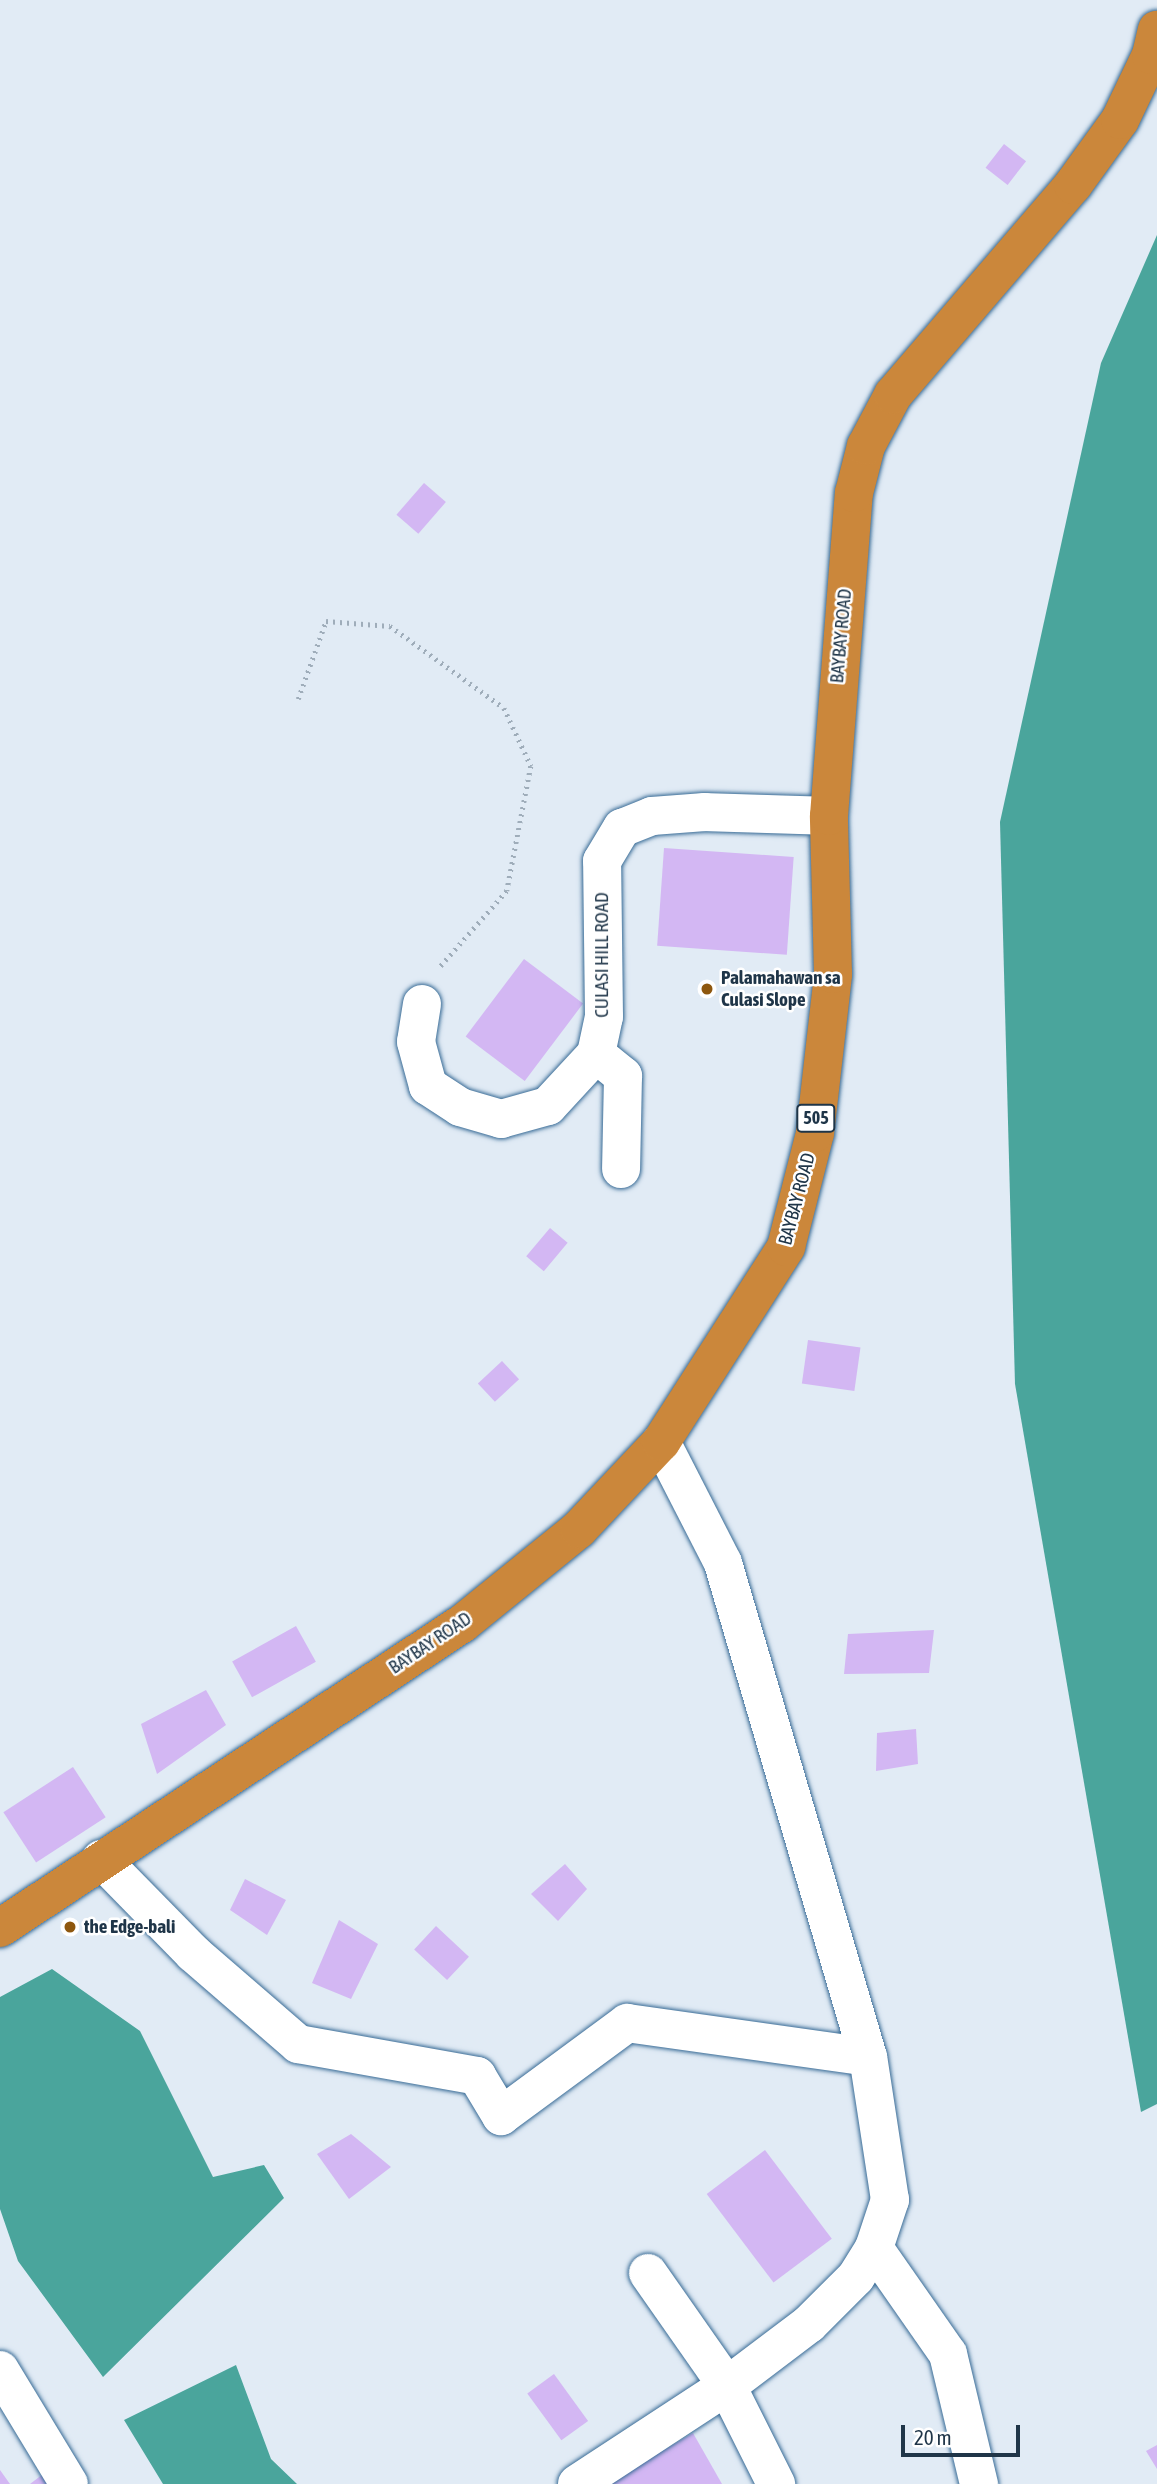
<!DOCTYPE html>
<style>
body{margin:0}
#map{position:relative;width:1157px;height:2484px;overflow:hidden;background:#e1ebf5;font-family:"Asap Condensed",sans-serif}
div>[style]{position:absolute}
[style*='--x']{left:calc(var(--x)*1px);top:calc(var(--y)*1px);width:calc(var(--w)*1px);rotate:calc(var(--a)*1deg)}
.water>*{inset:0;background:#4aa59c}
.building>*{inset:0;background:#d3b7f3;transform-origin:0 0}
.path>*{height:4.5px;margin-top:-2.25px;transform-origin:0;background:repeating-linear-gradient(90deg,#9fadba 0 2px,transparent 0 7px)}
.roads{filter:drop-shadow(0 0 2px #386b96) drop-shadow(0 0 2px #386b96)}
.minor>*{height:38px;margin:-19px;padding:0 19px;transform-origin:19px;border-radius:19px;background:#fff}
.highway>*{height:38px;margin:-19px;padding:0 19px;transform-origin:19px;border-radius:19px;background:#cb873b}
.dots>*{width:19px;height:19px;translate:-50% -50%;box-sizing:border-box;border:4px solid #fff;border-radius:50%}
span{translate:-50% -50%;white-space:nowrap;text-align:center;line-height:1.15;-webkit-text-stroke:5px #fff;paint-order:stroke}
.shield-label span{padding:2px 5px;background:#fff;border:2px solid;border-radius:5px;-webkit-text-stroke-width:0}
.shield-label{font-size:18px;color:#1f3548;font-weight:700}
.street-label{font-size:19px;color:#1f3548}
.poi-label{font-size:19px;color:#1f3548;font-weight:700}
.left{translate:0 -50%;text-align:left}
.scale{position:absolute;left:901px;top:2425px;width:119px;height:32px;box-sizing:border-box;border:4px solid #1f3548;border-top:0;padding-left:9px;font-size:21px;line-height:24px;white-space:nowrap;color:#1f3548;-webkit-text-stroke:5px #fff;paint-order:stroke}
</style>
<div id="map">
<div class="water">
<div style="clip-path:polygon(1157px 235px,1157px 2104px,1141px 2112px,1015px 1384px,1000px 822px,1101px 363px)"></div>
<div style="clip-path:polygon(52px 1969px,140px 2031px,213px 2177px,264px 2165px,284px 2198px,103px 2377px,18px 2261px,0 2209px,0 1997px)"></div>
<div style="clip-path:polygon(236px 2365px,271px 2459px,297px 2484px,163px 2484px,124px 2420px)"></div>
</div>
<div class="building">
<div style="left:1004px;top:144px;width:28px;height:30px;rotate:38deg"></div>
<div style="left:424px;top:483px;width:29px;height:42px;rotate:41deg"></div>
<div style="left:664px;top:848px;width:130px;height:98px;rotate:4deg"></div>
<div style="left:524px;top:959px;width:74px;height:97px;rotate:37deg"></div>
<div style="left:550px;top:1228px;width:23px;height:37px;rotate:40deg"></div>
<div style="left:808px;top:1340px;width:53px;height:44px;rotate:8deg"></div>
<div style="left:502px;top:1361px;width:25px;height:33px;rotate:47deg"></div>
<div style="left:296px;top:1626px;width:41px;height:73px;rotate:61deg"></div>
<div style="clip-path:polygon(934px 1630px,929px 1673px,844px 1674px,848px 1634px)"></div>
<div style="clip-path:polygon(206px 1690px,226px 1725px,157px 1774px,141px 1724px)"></div>
<div style="clip-path:polygon(916px 1729px,918px 1764px,876px 1771px,877px 1733px)"></div>
<div style="left:73px;top:1767px;width:60px;height:83px;rotate:57deg"></div>
<div style="clip-path:polygon(565px 1864px,587px 1889px,558px 1921px,531px 1894px)"></div>
<div style="clip-path:polygon(245px 1879px,286px 1900px,267px 1935px,230px 1910px)"></div>
<div style="clip-path:polygon(339px 1920px,378px 1944px,351px 1999px,312px 1983px)"></div>
<div style="left:436px;top:1926px;width:45px;height:32px;rotate:43deg"></div>
<div style="clip-path:polygon(351px 2134px,391px 2167px,349px 2199px,317px 2154px)"></div>
<div style="left:765px;top:2150px;width:111px;height:73px;rotate:53deg"></div>
<div style="left:554px;top:2374px;width:58px;height:33px;rotate:54deg"></div>
<div style="clip-path:polygon(693px 2433px,722px 2484px,606px 2484px)"></div>
<div style="clip-path:polygon(1157px 2445px,1157px 2469px,1146px 2451px)"></div>
<div style="clip-path:polygon(0 2470px,10px 2484px,0 2484px)"></div>
<div style="clip-path:polygon(47px 2471px,55px 2484px,30px 2484px)"></div>
</div>
<div class="path">
<div style="--x:298;--y:699;--w:83;--a:-70.3"></div>
<div style="--x:326;--y:621;--w:64;--a:4.5"></div>
<div style="--x:390;--y:626;--w:140;--a:35.7"></div>
<div style="--x:504;--y:708;--w:64;--a:65"></div>
<div style="--x:531;--y:766;--w:127;--a:100.9"></div>
<div style="--x:507;--y:891;--w:103;--a:131.4"></div>
</div>
<div class="roads">
<div class="minor">
<div style="--x:422;--y:1004;--w:38;--a:99"></div>
<div style="--x:416;--y:1042;--w:46;--a:74.7"></div>
<div style="--x:428;--y:1086;--w:38;--a:33"></div>
<div style="--x:460;--y:1107;--w:43;--a:16.3"></div>
<div style="--x:501;--y:1119;--w:49;--a:-15.5"></div>
<div style="--x:548;--y:1106;--w:71;--a:-47.3"></div>
<div style="--x:596;--y:1054;--w:38;--a:-78"></div>
<div style="--x:604;--y:1017;--w:156;--a:-90.7"></div>
<div style="--x:602;--y:861;--w:39;--a:-59"></div>
<div style="--x:622;--y:828;--w:32;--a:-22"></div>
<div style="--x:652;--y:816;--w:53;--a:-4.3"></div>
<div style="--x:705;--y:812;--w:124;--a:1.8"></div>
<div style="--x:596;--y:1054;--w:35;--a:39"></div>
<div style="--x:623;--y:1076;--w:93;--a:91.2"></div>
<div style="--x:101;--y:1859;--w:132;--a:45.6"></div>
<div style="--x:193;--y:1953;--w:139;--a:40.9"></div>
<div style="--x:298;--y:2044;--w:182;--a:10.1"></div>
<div style="--x:477;--y:2076;--w:47;--a:59"></div>
<div style="--x:501;--y:2116;--w:157;--a:-36.4"></div>
<div style="--x:627;--y:2023;--w:243;--a:8"></div>
<div style="--x:874;--y:2248;--w:129;--a:55.1"></div>
<div style="--x:948;--y:2354;--w:134;--a:76.6"></div>
<div style="--x:648;--y:2273;--w:138;--a:55"></div>
<div style="--x:727;--y:2386;--w:110;--a:63.4"></div>
<div style="--x:0;--y:2370;--w:133;--a:58.8"></div>
<div style="--x:577;--y:2484;--w:179;--a:-33.2"></div>
<div style="--x:727;--y:2386;--w:103;--a:-37.1"></div>
<div style="--x:809;--y:2324;--w:66;--a:-45"></div>
<div style="--x:856;--y:2277;--w:34;--a:-58"></div>
<div style="--x:874;--y:2248;--w:51;--a:-71.6"></div>
<div style="--x:890;--y:2200;--w:145;--a:-98.7"></div>
<div style="--x:868;--y:2057;--w:515;--a:-106.36"></div>
<div style="--x:723;--y:1563;--w:136;--a:-117.1"></div>
</div>
<div class="highway">
<div style="--x:0;--y:1928;--w:554;--a:-33.37"></div>
<div style="--x:463;--y:1623;--w:149;--a:-39"></div>
<div style="--x:579;--y:1529;--w:120;--a:-46.7"></div>
<div style="--x:661;--y:1442;--w:232;--a:-57.3"></div>
<div style="--x:786;--y:1247;--w:118;--a:-75.7"></div>
<div style="--x:815;--y:1133;--w:160;--a:-83.5"></div>
<div style="--x:833;--y:974;--w:158;--a:-91.5"></div>
<div style="--x:829;--y:816;--w:324;--a:-85.6"></div>
<div style="--x:854;--y:493;--w:49;--a:-75.7"></div>
<div style="--x:866;--y:446;--w:58;--a:-62.1"></div>
<div style="--x:893;--y:395;--w:277;--a:-49.4"></div>
<div style="--x:1073;--y:185;--w:80;--a:-54.1"></div>
<div style="--x:1120;--y:120;--w:72;--a:-64.5"></div>
<div style="--x:1151;--y:55;--w:26;--a:-77"></div>
</div>
</div>
<div class="dots">
<div style="left:707px;top:989px;background:#8e570e"></div>
<div style="left:70px;top:1927px;background:#8e570e"></div>
</div>
<div class="shield-label">
<span style="left:816px;top:1118px">505</span>
</div>
<div class="street-label">
<span style="left:841px;top:636px;rotate:-85deg">BAYBAY ROAD</span>
<span style="left:602px;top:955px;rotate:-90deg">CULASI HILL ROAD</span>
<span style="left:797px;top:1199px;rotate:-75deg">BAYBAY ROAD</span>
<span style="left:430px;top:1643px;rotate:-34deg">BAYBAY ROAD</span>
</div>
<div class="poi-label">
<span class="left" style="left:721px;top:989px">Palamahawan sa<br>Culasi Slope</span>
<span class="left" style="left:84px;top:1927px">the Edge-bali</span>
</div>
<div class="scale">20 m</div>
</div>
